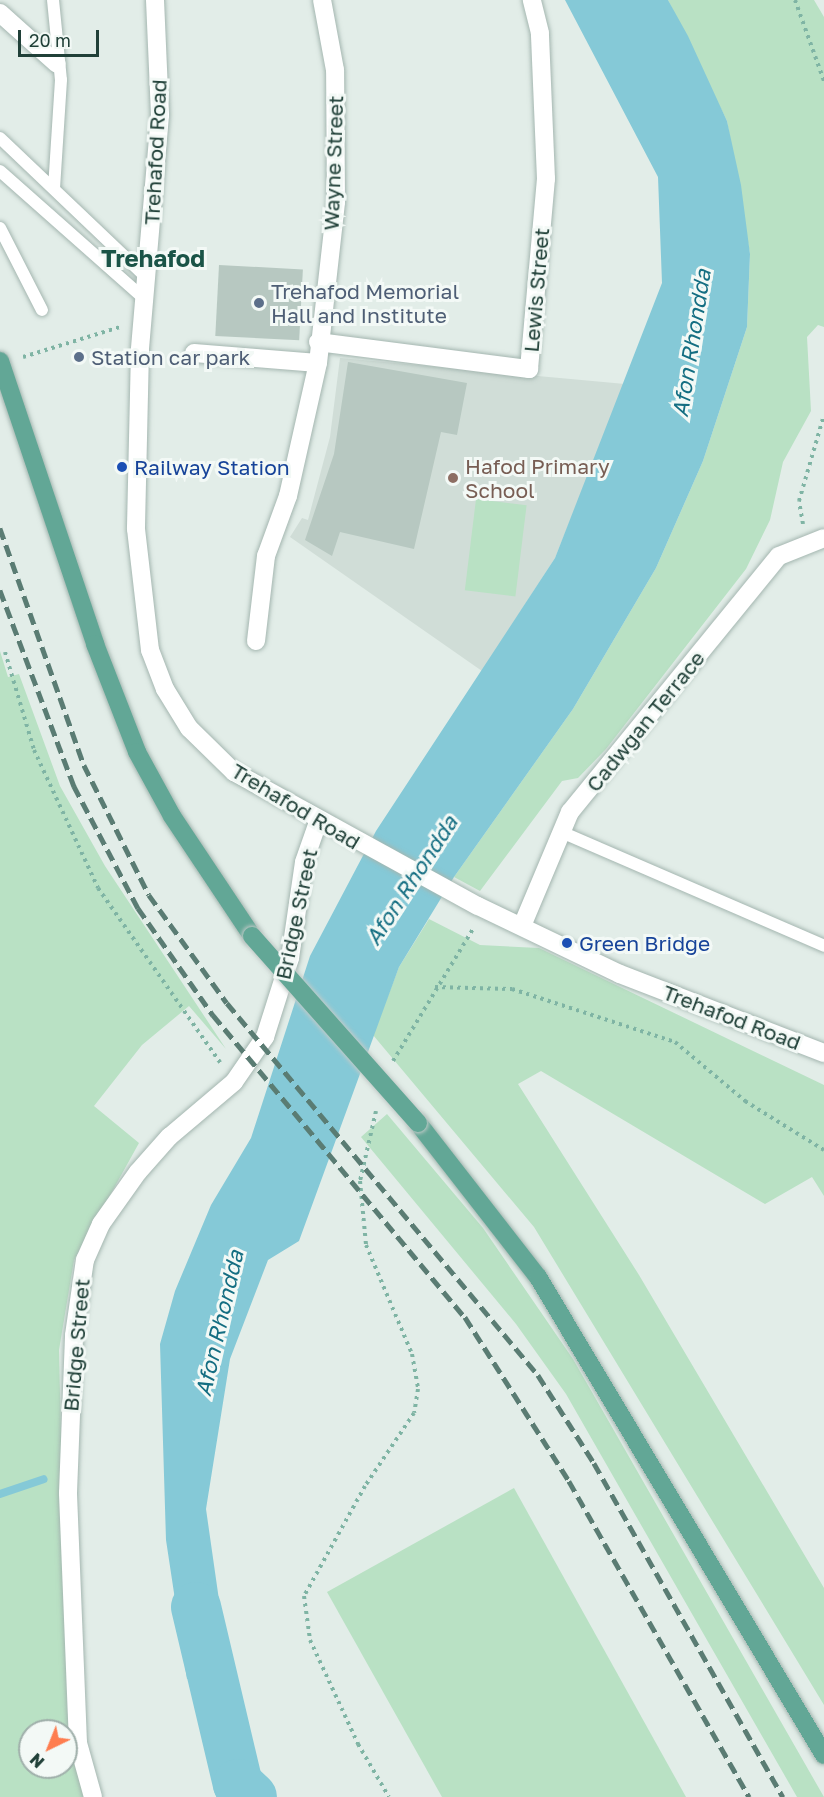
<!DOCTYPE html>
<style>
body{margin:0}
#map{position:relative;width:824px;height:1797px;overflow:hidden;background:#e2ede8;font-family:"Golos Text",sans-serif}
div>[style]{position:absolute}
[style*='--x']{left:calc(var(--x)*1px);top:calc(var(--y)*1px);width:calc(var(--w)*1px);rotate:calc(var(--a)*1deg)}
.built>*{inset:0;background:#d0ddd7}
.green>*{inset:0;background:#b9e1c4;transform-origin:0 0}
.water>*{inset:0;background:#85c9d7}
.stream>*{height:8px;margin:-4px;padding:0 4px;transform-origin:4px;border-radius:4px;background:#85c9d7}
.river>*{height:50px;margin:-25px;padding:0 25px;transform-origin:25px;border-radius:25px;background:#85c9d7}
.building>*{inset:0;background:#b7c8c1;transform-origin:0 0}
.path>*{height:4px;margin-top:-2px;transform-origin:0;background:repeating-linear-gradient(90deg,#7fb4a4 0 3px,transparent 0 7.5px)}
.roads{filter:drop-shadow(0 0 2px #a4b6b0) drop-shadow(0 0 2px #a4b6b0)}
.service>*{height:12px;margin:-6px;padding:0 6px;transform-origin:6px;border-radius:6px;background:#fff}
.minor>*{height:18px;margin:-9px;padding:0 9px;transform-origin:9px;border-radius:9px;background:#fff}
.primary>*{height:18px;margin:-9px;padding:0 9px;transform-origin:9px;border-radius:9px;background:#62a796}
.rail>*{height:4.5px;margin-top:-2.25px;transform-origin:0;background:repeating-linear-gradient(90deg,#5a7c73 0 12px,transparent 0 18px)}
.bridges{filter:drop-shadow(0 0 2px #c1cac7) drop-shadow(0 0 2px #c1cac7)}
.primary-bridge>*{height:18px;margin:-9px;padding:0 9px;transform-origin:9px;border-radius:9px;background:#62a796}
.dots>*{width:16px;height:16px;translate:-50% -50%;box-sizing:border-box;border:3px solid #f3f9f6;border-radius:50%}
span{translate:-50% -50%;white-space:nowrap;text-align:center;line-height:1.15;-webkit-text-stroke:6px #f3f9f6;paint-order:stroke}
.street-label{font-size:21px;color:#204038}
.service-label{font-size:21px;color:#4e5e75}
.left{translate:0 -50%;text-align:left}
.education-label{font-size:21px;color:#785e54}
.transit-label{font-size:21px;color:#164399}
.water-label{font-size:22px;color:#146e82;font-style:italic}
.quarter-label{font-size:24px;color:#1a5447;font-weight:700}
.north{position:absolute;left:18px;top:1719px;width:60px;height:60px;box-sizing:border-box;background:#f3f9f6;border:2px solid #9fafaa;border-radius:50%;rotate:223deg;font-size:16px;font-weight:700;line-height:24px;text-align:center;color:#204038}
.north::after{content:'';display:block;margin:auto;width:21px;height:27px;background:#fe7d4f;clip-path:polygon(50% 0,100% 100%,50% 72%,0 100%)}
.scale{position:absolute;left:18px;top:30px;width:81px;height:27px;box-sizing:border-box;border:3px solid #204038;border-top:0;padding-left:8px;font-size:18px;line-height:21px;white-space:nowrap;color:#204038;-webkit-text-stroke:4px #f3f9f6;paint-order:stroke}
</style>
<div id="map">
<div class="built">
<div style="clip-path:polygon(340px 358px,625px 384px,555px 558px,482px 671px,290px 537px,302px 518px,308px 520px,330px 437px)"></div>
</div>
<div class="green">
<div style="clip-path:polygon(668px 0,814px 0,824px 17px,824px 327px,818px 325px,807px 337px,811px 411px,783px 462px,770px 520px,746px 569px,606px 749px,578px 778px,562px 781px,480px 891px,454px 877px,573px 709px,656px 568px,703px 461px,747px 327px,750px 254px,727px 121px)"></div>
<div style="left:476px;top:499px;width:51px;height:92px;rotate:7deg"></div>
<div style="clip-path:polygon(evenodd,0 651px,8px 677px,19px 674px,60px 786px,105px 866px,226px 1049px,189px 1006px,142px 1045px,94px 1106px,139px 1143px,74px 1260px,59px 1350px,67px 1702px,71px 1754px,85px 1797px,0 1797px,0 651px,30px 1731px,66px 1731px,66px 1767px,30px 1767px,30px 1731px)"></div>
<div style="clip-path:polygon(429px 919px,480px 945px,539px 948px,824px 1085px,824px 1196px,812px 1177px,765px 1204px,541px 1071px,518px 1084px,639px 1275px,824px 1588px,824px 1705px,534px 1227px,373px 1035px,399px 967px)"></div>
<div style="clip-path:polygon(387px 1114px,483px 1228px,573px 1359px,824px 1797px,797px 1797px,566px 1394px,516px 1324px,361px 1137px)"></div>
<div style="clip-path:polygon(514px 1488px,686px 1797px,442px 1797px,327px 1592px)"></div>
</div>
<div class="water">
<div style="clip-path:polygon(565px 0,668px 0,688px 36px,727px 121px,741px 185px,750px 254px,747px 327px,703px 461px,656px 568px,573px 709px,454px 877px,399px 967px,299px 1241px,268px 1260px,230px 1359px,206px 1509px,229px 1670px,187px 1679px,166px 1540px,160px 1344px,175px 1291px,211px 1205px,251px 1138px,310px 956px,376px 831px,555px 558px,662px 283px,658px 177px)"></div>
</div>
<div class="stream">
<div style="--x:0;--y:1494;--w:46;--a:-18.8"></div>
</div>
<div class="river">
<div style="--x:196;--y:1607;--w:182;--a:76.7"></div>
<div style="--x:238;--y:1784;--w:19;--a:43"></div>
</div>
<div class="building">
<div style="left:219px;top:265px;width:84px;height:71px;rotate:3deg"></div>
<div style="clip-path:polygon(348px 362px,467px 383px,457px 435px,441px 432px,414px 549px,340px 532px,332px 556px,305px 540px,334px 454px)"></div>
</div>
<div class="path">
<div style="--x:795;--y:0;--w:86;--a:70.3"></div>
<div style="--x:23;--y:357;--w:102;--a:-17.2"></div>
<div style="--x:803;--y:524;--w:23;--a:-100"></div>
<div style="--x:799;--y:501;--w:90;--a:-73.8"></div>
<div style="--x:5;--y:652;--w:102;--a:73.5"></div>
<div style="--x:34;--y:750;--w:152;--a:65.1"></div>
<div style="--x:98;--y:888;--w:213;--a:55"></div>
<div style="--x:435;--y:987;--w:77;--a:1.5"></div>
<div style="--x:512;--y:989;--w:171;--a:18"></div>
<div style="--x:675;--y:1042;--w:92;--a:40.1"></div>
<div style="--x:745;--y:1101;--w:93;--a:31.8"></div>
<div style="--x:393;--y:1061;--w:157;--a:-58.8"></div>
<div style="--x:376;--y:1111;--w:72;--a:102.9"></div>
<div style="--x:360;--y:1181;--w:64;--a:84.6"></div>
<div style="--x:366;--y:1245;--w:118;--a:67.1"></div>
<div style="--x:412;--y:1354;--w:36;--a:80"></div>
<div style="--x:418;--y:1389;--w:24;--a:99"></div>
<div style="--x:414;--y:1413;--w:88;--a:123.9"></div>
<div style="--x:365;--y:1486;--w:126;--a:119"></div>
<div style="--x:304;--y:1596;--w:44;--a:82.2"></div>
<div style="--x:310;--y:1640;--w:115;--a:65.2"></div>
<div style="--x:358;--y:1744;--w:61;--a:59.7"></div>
</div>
<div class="roads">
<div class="service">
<div style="--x:53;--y:0;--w:80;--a:84.3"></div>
<div style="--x:61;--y:80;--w:108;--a:93.7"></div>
<div style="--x:0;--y:138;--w:204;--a:43.6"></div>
<div style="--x:0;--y:171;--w:195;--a:41.5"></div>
<div style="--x:0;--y:228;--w:92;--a:62.9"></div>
<div style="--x:561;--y:832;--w:287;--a:23.4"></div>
</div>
<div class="minor">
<div style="--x:155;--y:0;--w:115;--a:87.5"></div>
<div style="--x:160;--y:115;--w:236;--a:94.9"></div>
<div style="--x:140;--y:350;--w:179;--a:91.3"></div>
<div style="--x:136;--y:529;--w:122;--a:83.4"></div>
<div style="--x:150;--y:650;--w:42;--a:69"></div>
<div style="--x:165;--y:689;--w:46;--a:58.4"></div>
<div style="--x:189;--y:728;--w:63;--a:44.4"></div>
<div style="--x:234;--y:772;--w:278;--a:28.8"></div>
<div style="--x:478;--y:906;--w:157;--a:25.6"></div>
<div style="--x:620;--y:974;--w:219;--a:21.2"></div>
<div style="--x:0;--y:13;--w:76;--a:41.8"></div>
<div style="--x:318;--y:342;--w:213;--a:7.3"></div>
<div style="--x:529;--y:369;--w:191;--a:-84.9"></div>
<div style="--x:546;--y:179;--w:146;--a:-92.4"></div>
<div style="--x:540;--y:33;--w:34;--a:-104"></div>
<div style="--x:194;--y:353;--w:124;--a:4.6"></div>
<div style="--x:256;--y:641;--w:86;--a:-83.3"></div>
<div style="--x:266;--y:556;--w:64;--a:-69.9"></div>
<div style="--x:288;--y:496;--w:136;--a:-77.3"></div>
<div style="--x:318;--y:363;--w:162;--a:-83.6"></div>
<div style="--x:336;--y:202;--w:132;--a:-90.4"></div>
<div style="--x:335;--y:70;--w:71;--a:-100.5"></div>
<div style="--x:522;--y:926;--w:124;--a:-67.2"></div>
<div style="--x:570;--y:812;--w:330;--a:-50.8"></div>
<div style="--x:779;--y:556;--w:48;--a:-21.8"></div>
<div style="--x:93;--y:1797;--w:56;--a:-105.5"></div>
<div style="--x:78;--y:1743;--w:250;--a:-92.3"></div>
<div style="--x:68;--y:1493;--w:158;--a:-87.8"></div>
<div style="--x:74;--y:1335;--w:76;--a:-81.7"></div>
<div style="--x:85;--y:1260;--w:39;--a:-66"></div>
<div style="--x:101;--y:1224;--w:64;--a:-54.6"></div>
<div style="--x:138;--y:1172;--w:47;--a:-48.5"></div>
<div style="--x:169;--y:1137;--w:85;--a:-40.2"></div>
<div style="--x:234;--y:1082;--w:55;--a:-55.4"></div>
<div style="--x:265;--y:1037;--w:83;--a:-72.4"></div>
<div style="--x:290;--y:958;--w:97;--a:-81.7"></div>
<div style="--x:304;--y:862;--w:42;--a:-70.7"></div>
</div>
<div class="primary">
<div style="--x:0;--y:361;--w:299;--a:71.4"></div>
<div style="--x:95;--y:644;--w:116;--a:68.7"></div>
<div style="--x:137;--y:752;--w:73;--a:61.3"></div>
<div style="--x:172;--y:816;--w:144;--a:56.3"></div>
<div style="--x:418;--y:1123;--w:195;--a:52.1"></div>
<div style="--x:538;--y:1277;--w:557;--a:59.11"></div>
</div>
</div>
<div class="rail">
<div style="--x:0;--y:528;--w:251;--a:70.5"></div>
<div style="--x:84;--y:765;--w:145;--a:63.4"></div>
<div style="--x:149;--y:895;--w:133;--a:54.2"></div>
<div style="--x:227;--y:1003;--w:485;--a:50.1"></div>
<div style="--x:538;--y:1375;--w:104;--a:57.5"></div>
<div style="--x:594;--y:1463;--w:384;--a:60.5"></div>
<div style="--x:0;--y:590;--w:210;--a:69.3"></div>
<div style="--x:74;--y:786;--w:138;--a:62.3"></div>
<div style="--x:138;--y:908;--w:131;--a:55"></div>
<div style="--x:213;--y:1015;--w:393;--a:50.2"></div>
<div style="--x:465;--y:1317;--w:194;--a:57.6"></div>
<div style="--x:569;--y:1481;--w:364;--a:60.3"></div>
</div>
<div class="bridges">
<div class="primary-bridge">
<div style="--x:252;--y:936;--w:250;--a:48.4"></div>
</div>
</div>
<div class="dots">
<div style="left:259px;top:303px;background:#5c6f8a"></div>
<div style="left:79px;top:357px;background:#5c6f8a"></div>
<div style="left:122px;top:467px;background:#1a4fb4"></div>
<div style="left:453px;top:478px;background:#8d6e63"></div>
<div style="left:567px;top:943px;background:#1a4fb4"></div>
</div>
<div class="street-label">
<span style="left:155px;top:152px;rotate:-87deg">Trehafod Road</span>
<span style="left:333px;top:163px;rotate:-88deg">Wayne Street</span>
<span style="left:536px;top:290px;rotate:-85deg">Lewis Street</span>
<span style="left:645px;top:721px;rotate:-51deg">Cadwgan Terrace</span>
<span style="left:296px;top:806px;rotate:31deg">Trehafod Road</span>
<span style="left:296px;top:914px;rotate:-78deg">Bridge Street</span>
<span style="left:732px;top:1017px;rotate:21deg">Trehafod Road</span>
<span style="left:76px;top:1345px;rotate:-85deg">Bridge Street</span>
</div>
<div class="service-label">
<span class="left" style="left:271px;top:303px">Trehafod Memorial<br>Hall and Institute</span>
<span class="left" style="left:91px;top:357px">Station car park</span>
</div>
<div class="education-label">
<span class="left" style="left:465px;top:478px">Hafod Primary<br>School</span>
</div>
<div class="transit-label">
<span class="left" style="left:134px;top:467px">Railway Station</span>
<span class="left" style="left:579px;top:943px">Green Bridge</span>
</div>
<div class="water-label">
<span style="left:691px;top:343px;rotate:-81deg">Afon Rhondda</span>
<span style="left:411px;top:880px;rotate:-57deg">Afon Rhondda</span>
<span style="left:219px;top:1323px;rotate:-77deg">Afon Rhondda</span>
</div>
<div class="quarter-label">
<span style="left:153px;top:258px">Trehafod</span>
</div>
<div class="north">N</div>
<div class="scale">20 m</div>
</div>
